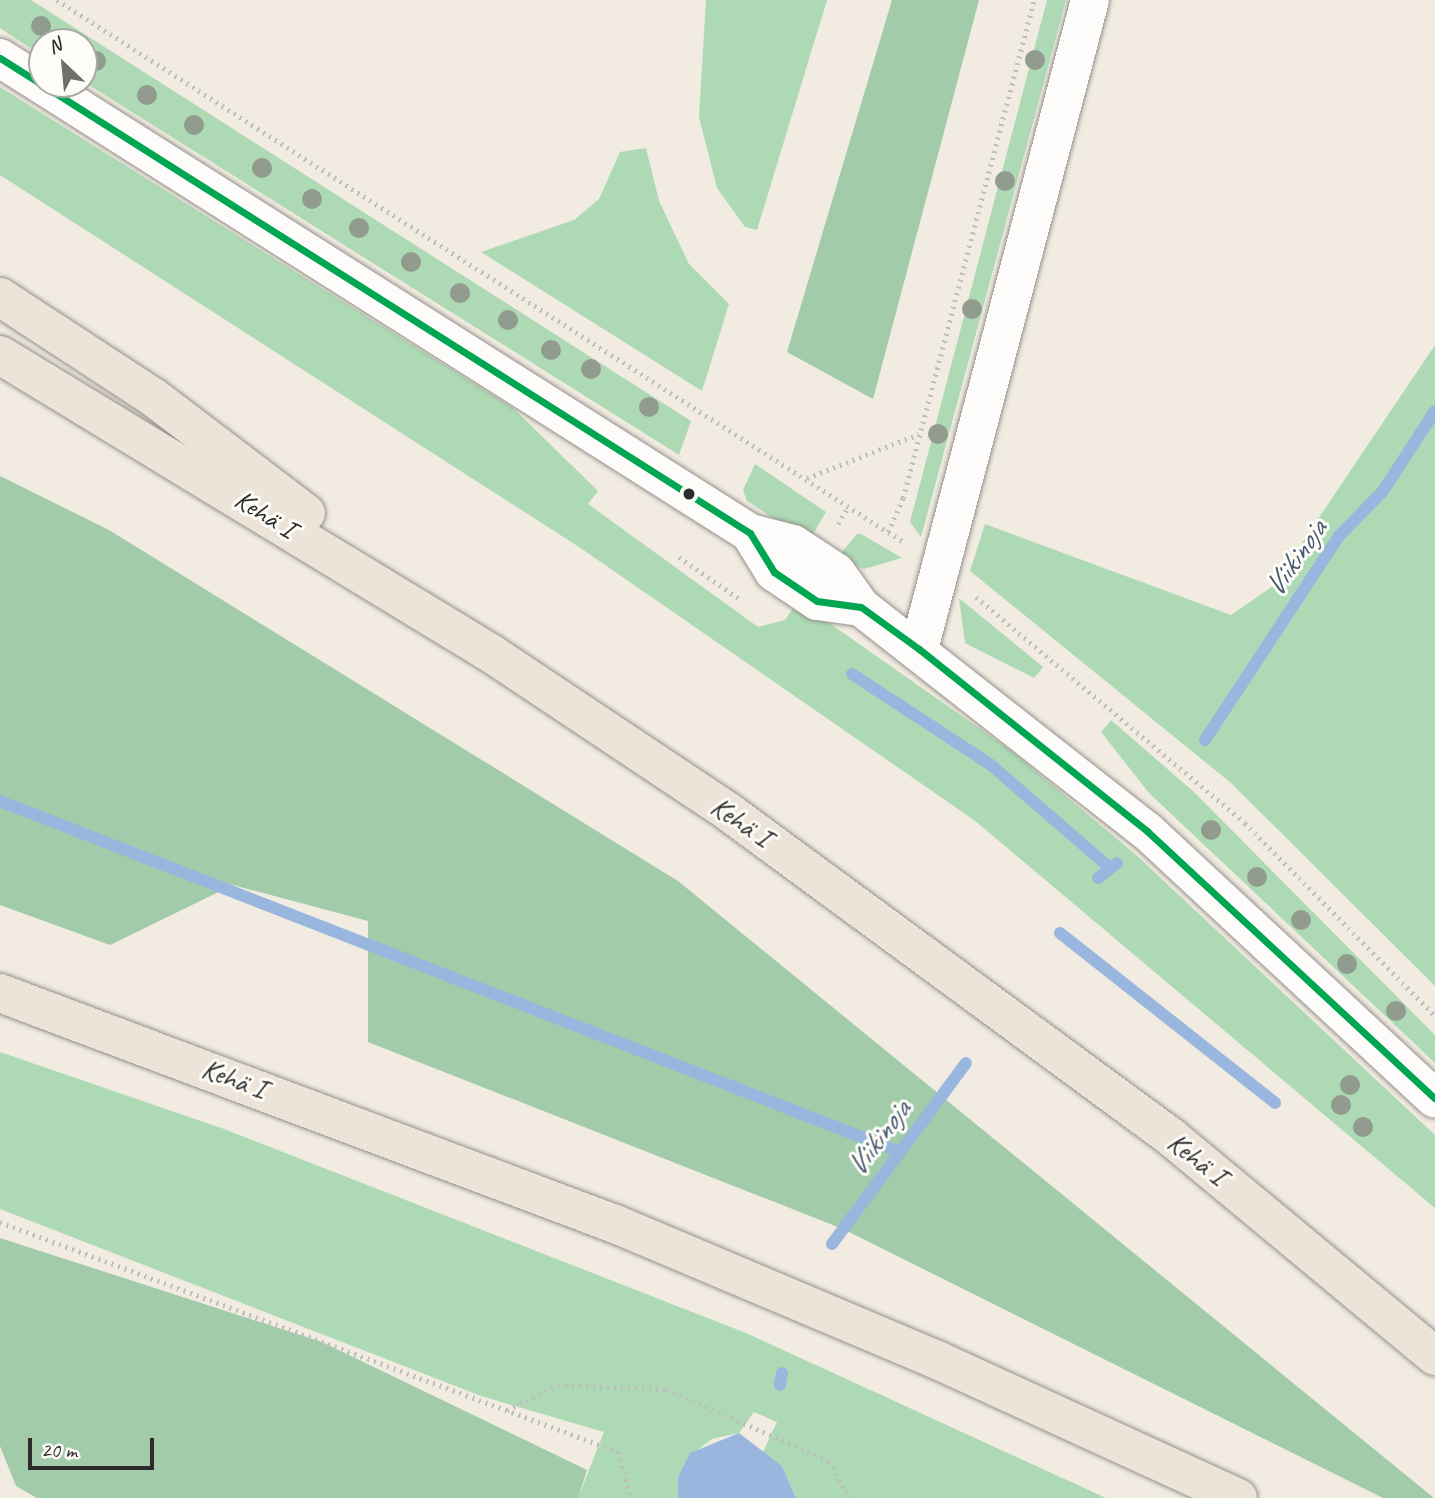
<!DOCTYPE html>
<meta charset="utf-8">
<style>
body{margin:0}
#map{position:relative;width:1435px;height:1498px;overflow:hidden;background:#f1ebe1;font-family:Caveat,sans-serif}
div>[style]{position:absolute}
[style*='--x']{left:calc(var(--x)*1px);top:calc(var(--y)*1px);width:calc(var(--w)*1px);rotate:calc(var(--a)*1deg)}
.green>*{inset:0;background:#addab5}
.forest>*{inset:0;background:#a1cba9}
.water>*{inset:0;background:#99b7de}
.stream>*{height:12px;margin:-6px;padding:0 6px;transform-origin:6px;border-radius:6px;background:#99b7de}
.path>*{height:4.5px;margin-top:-2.25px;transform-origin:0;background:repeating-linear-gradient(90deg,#bfbebc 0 2px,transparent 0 7px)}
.roads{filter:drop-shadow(0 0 2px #94918c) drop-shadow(0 0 2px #94918c)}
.street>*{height:38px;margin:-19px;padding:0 19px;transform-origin:19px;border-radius:19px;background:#fdfcfa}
.highway>*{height:38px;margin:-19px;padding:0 19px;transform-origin:19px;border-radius:19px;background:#ede4d9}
.bus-1>*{height:7px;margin:-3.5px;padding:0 3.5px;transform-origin:3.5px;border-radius:3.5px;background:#00a651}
.trees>*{width:20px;height:20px;margin:-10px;border-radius:50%;background:#919c8e}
.dots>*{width:19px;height:19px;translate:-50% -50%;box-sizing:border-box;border:4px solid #fdfcf7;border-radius:50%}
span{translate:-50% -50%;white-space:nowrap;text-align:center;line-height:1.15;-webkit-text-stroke:6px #fdfcf7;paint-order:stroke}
.street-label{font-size:28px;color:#2b2b2b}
.water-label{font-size:30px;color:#485a72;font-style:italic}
.north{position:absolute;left:28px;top:28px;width:70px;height:70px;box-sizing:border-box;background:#fdfcf7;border:2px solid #a9a8a5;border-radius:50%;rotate:334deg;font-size:19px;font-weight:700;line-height:28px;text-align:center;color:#2b2b2b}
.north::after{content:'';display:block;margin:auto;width:24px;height:32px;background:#706e6b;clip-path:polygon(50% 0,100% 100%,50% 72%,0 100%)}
.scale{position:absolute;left:28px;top:1438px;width:126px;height:32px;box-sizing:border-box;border:4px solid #2b2b2b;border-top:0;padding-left:9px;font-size:21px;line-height:24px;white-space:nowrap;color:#2b2b2b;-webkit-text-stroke:5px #fdfcf7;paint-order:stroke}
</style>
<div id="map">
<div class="green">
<div style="clip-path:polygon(0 0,31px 0,691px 421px,679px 455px,84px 82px,84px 42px,42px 42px,42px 56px,0 28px)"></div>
<div style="clip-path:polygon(706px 0,827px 0,757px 230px,745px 227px,717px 188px,699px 117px)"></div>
<div style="clip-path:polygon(1047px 0,1066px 0,921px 537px,910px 522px)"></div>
<div style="clip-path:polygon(0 87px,513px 408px,598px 491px,588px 504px,758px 627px,785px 620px,798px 601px,1013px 752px,1135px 854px,1435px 1135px,1435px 1208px,974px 820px,579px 547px,0 175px)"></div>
<div style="clip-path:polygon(646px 148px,659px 201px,689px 264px,729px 304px,702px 391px,481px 252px,574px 220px,599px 199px,620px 152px)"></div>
<div style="clip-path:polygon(1435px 345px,1435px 986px,1231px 783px,970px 571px,985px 524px,1231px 615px,1273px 586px)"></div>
<div style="clip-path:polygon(755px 464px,826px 512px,809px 541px,747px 501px,743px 490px)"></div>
<div style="clip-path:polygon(857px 534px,861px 534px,902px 558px,864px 569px,837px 558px)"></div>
<div style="clip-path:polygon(959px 598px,1043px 667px,1034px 678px,965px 643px)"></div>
<div style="clip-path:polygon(1111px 720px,1194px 792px,1435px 1035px,1435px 1063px,1149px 793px,1101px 732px)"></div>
<div style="clip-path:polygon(0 1052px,224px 1129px,746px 1333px,1106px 1498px,796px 1498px,782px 1466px,762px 1454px,777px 1422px,754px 1412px,739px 1433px,712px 1439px,690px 1456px,678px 1477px,678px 1498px,578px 1498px,604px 1432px,481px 1396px,0 1209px)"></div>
</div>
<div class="forest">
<div style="clip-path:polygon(892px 0,979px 0,873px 399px,787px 352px)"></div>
<div style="clip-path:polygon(0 476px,109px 530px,678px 881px,1434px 1498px,1383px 1498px,843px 1229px,368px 1042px,368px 921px,233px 885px,110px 945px,0 905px)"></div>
<div style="clip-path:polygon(0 1238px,322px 1342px,587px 1470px,578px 1498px,37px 1498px,16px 1486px,0 1446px)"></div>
</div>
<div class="water">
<div style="clip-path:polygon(739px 1433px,782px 1466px,796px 1498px,678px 1498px,678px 1477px,690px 1453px)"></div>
</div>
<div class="stream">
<div style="--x:852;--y:674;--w:166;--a:33.2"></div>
<div style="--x:991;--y:765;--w:157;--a:40.9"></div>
<div style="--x:1205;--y:740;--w:244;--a:-56.7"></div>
<div style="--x:1339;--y:536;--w:63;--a:-45.6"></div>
<div style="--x:1383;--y:491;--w:95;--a:-57"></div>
<div style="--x:0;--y:801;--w:966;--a:21.31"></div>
<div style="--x:1098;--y:878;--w:24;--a:-38"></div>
<div style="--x:1060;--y:933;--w:274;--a:38.3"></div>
<div style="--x:832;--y:1244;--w:225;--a:-53.5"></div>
<div style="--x:780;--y:1385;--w:12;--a:-81"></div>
</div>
<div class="path">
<div style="--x:57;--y:0;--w:1007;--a:32.63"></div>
<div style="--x:807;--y:478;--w:120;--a:-21.4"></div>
<div style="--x:838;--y:524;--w:20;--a:-60"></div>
<div style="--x:888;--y:532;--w:37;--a:-66"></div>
<div style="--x:903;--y:498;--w:515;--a:-75.26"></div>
<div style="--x:679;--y:557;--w:75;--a:34.7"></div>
<div style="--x:976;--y:597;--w:351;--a:40"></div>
<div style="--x:1245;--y:823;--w:271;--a:45.4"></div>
<div style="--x:0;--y:1222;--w:660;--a:20.38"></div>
<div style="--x:619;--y:1452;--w:48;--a:75.4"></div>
<div style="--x:507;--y:1410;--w:57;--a:-26.1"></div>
<div style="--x:558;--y:1385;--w:109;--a:2.1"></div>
<div style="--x:667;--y:1389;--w:177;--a:24"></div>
<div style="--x:829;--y:1461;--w:43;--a:60.4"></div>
</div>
<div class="roads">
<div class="street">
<div style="--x:0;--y:58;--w:888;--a:32.35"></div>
<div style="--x:750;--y:533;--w:44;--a:14.3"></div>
<div style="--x:793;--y:544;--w:51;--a:33.1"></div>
<div style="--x:836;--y:572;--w:43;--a:54.5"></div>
<div style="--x:861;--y:607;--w:363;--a:38.1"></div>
<div style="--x:1147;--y:831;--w:393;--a:42.9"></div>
<div style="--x:750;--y:533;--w:46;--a:58.4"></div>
<div style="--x:774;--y:572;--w:52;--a:34"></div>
<div style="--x:817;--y:601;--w:44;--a:7.8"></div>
<div style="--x:919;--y:649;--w:671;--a:-75.24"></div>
</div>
<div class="highway">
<div style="--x:0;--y:297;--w:183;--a:33.2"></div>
<div style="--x:153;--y:397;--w:192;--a:37.2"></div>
<div style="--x:0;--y:355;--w:576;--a:31.29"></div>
<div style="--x:492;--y:654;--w:286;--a:33.7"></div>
<div style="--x:730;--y:813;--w:547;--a:36.3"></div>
<div style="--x:1171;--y:1137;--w:343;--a:39.7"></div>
<div style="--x:0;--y:993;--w:657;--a:20.59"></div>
<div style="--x:615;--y:1224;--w:350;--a:22.9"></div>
<div style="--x:937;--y:1360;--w:331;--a:24.6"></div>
</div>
</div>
<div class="bus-1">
<div style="--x:0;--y:58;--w:888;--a:32.35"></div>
<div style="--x:750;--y:533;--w:46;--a:58.4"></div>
<div style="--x:774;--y:572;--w:52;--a:34"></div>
<div style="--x:817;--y:601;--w:44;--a:7.8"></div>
<div style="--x:861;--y:607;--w:72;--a:35.9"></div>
<div style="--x:919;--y:649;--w:292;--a:38.6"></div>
<div style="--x:1147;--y:831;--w:393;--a:42.9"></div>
</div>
<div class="trees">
<div style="left:41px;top:26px"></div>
<div style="left:1035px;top:60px"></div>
<div style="left:96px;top:61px"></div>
<div style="left:147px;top:95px"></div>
<div style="left:194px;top:125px"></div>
<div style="left:262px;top:168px"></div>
<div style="left:1005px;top:181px"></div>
<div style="left:312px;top:199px"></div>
<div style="left:359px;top:228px"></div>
<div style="left:411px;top:262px"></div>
<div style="left:460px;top:293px"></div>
<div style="left:972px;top:309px"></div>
<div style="left:508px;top:320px"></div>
<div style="left:551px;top:350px"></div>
<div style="left:591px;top:369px"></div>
<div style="left:649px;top:407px"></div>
<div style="left:938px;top:434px"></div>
<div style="left:1211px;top:830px"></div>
<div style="left:1257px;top:877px"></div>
<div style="left:1301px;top:920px"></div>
<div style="left:1347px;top:964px"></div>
<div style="left:1396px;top:1011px"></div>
<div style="left:1350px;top:1085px"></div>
<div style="left:1341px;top:1105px"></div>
<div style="left:1363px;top:1127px"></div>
</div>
<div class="dots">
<div style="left:689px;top:494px;background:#2b2b2b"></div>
</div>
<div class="street-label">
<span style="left:265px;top:514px;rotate:32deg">Kehä I</span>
<span style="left:741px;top:822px;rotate:35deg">Kehä I</span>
<span style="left:234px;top:1079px;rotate:21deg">Kehä I</span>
<span style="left:1197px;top:1159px;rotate:39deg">Kehä I</span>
</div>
<div class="water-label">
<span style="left:1295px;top:558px;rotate:-55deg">Viikinoja</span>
<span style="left:878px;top:1138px;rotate:-53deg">Viikinoja</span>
</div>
<div class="north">N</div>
<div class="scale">20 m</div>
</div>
